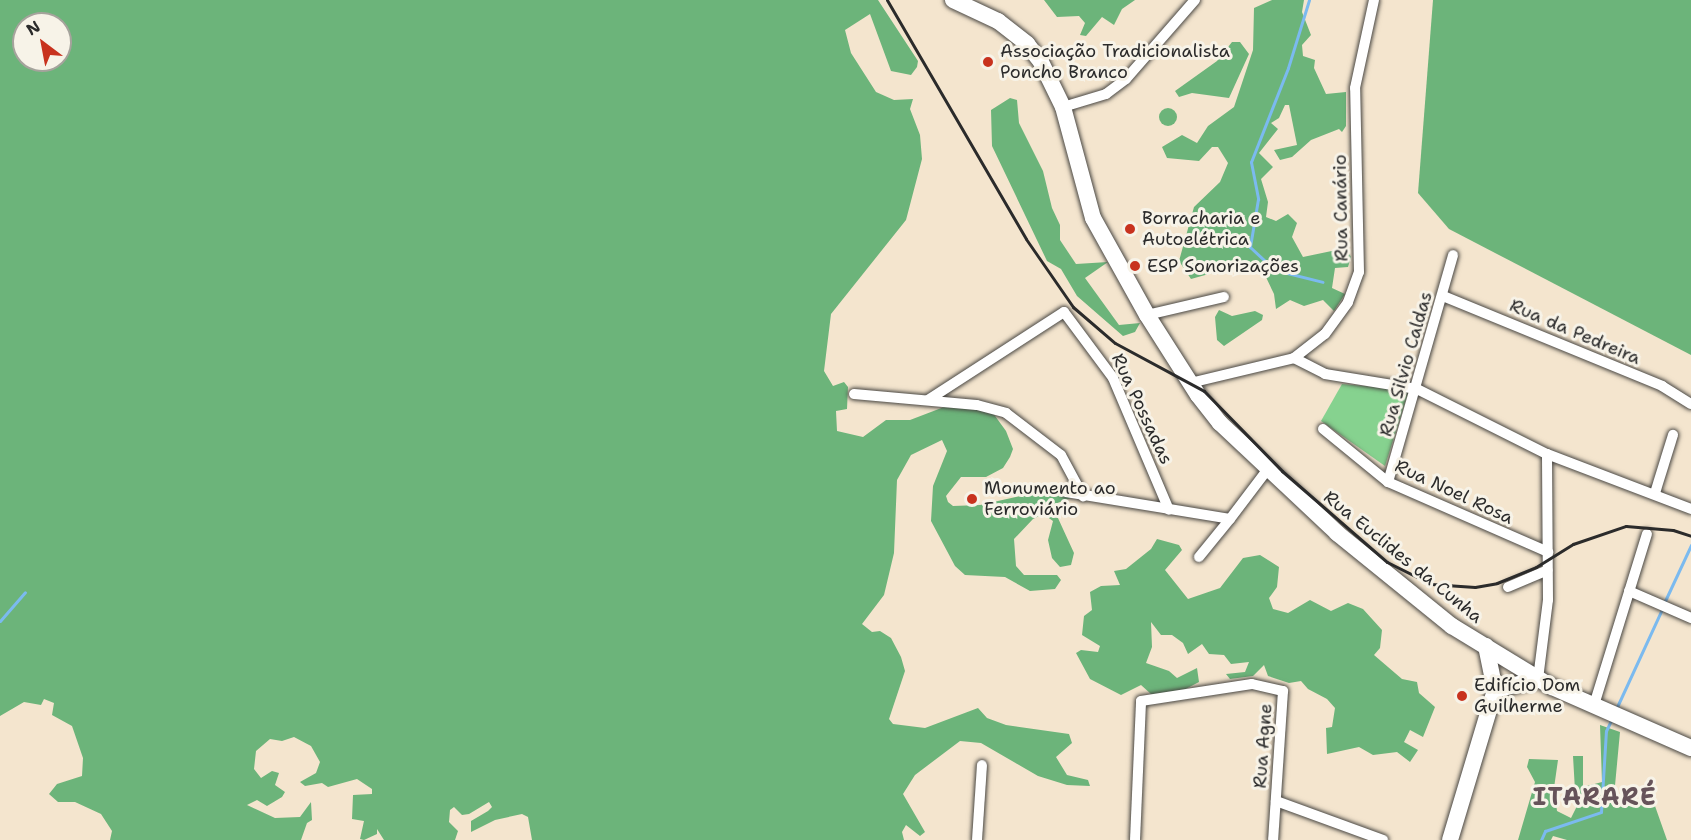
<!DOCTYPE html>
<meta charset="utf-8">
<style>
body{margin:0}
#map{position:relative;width:1691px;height:840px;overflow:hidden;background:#f4e5ce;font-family:"Shantell Sans",sans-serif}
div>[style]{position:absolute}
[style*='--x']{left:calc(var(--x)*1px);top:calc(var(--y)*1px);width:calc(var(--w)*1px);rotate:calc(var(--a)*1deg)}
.green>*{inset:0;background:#86d28f}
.forest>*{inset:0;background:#6cb47a}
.round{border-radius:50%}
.stream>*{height:3px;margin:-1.5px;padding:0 1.5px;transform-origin:1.5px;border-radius:1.5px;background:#7bbaef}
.roads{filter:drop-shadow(0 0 2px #494743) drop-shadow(0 0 2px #494743)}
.street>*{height:10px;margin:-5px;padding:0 5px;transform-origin:5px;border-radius:5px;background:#fff}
.secondary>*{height:16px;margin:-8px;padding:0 8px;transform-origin:8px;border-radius:8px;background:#fff}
.rail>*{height:3px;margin:-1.5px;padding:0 1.5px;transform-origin:1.5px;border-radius:1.5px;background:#2b2b2b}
.dots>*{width:16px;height:16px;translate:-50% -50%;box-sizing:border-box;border:3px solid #f7f3e8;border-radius:50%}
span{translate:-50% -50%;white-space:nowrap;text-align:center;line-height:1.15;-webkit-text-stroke:6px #f7f3e8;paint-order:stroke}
.poi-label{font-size:18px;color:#2b2b2b}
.left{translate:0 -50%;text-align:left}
.street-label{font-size:18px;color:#2b2b2b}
.district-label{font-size:24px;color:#66535a;font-weight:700;letter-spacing:1.5px}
.north{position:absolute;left:12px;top:12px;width:60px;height:60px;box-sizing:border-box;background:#f7f3e8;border:2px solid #a5a39c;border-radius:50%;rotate:328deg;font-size:16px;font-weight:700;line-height:24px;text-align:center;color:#2b2b2b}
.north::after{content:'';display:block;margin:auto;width:21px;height:27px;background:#c8321e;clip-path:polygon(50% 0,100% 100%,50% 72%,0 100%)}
</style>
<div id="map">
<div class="green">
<div style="clip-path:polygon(1342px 384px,1409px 390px,1385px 466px,1321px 421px)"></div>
</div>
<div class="forest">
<div style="clip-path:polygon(evenodd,0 0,878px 0,918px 61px,917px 67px,911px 75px,891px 71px,870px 14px,845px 30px,851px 53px,876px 92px,894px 100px,913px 99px,910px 109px,920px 135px,922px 159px,906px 220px,831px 314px,824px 371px,833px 386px,844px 382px,848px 387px,847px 409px,836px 411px,837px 431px,863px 437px,886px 420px,910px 420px,944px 407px,990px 409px,1006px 431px,1013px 449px,1010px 457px,1003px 468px,986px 477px,961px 477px,946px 496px,948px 502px,953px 506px,980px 505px,1048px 490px,1070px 495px,1071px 498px,1052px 505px,1074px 553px,1071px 565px,1060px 567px,1052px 558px,1048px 540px,1053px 521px,1043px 514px,1033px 519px,1014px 539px,1016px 566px,1024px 575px,1057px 575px,1061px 580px,1055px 589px,1030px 591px,1005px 577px,965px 575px,955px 566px,931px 521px,933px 486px,947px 451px,942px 440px,911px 455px,897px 480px,894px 553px,884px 595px,862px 624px,872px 632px,880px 631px,891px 638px,901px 657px,905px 671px,889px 719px,893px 724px,925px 728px,978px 708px,987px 718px,1006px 725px,1069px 734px,1072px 743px,1056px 757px,1067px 775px,1088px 780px,1090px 786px,1067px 785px,1038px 776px,981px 743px,960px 741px,915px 775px,903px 794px,925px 832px,920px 836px,906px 825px,902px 832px,904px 840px,532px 840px,528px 817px,522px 814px,495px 820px,471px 832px,471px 821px,488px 811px,492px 807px,489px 802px,469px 814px,462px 815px,454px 807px,450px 810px,449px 822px,458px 831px,455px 840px,384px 840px,377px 829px,377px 834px,364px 840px,360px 839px,364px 821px,352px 819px,353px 795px,372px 794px,372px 789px,357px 779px,328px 787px,322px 783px,305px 786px,300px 782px,316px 773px,320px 762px,311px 746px,294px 737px,282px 741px,270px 739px,256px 751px,254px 769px,261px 778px,272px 771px,279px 773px,275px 785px,285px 792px,282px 797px,267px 806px,257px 800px,247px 805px,275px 818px,300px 817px,311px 802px,312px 820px,307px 823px,301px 840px,110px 840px,112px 831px,101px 814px,75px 802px,58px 802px,49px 794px,57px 784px,82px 776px,83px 758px,72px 726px,52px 715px,54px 703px,44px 699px,41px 705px,24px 702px,0 716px,0 0,24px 24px,60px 24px,60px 60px,24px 60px,24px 24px)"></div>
<div style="clip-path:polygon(1044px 0,1135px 0,1122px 9px,1114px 25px,1102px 17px,1086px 36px,1080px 35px,1085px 23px,1079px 16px,1057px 17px)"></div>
<div style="clip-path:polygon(1272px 0,1304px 0,1302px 12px,1311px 35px,1302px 45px,1303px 56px,1315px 60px,1314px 68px,1326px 94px,1346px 92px,1346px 126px,1342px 132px,1339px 129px,1311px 140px,1292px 157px,1280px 160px,1274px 150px,1297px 145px,1289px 105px,1285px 105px,1279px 118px,1271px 123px,1278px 129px,1259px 153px,1273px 167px,1261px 179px,1268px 202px,1266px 217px,1276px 221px,1288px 214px,1297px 223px,1292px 237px,1303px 257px,1346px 248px,1351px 257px,1348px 267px,1335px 268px,1332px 288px,1345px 294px,1334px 311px,1323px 300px,1304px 306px,1290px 300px,1276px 309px,1274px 294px,1263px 271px,1248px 263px,1191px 279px,1179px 261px,1194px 207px,1220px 182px,1228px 163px,1218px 147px,1212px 147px,1199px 161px,1167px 158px,1162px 147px,1182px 135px,1197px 143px,1208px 126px,1234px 107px,1253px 50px,1254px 8px)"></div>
<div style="clip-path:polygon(1433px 0,1691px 0,1691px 355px,1449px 229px,1418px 193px)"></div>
<div style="clip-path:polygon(1232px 42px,1240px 42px,1249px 54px,1229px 98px,1192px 93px,1179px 97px,1175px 91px,1217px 61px)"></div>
<div style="clip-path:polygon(1010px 98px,1017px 100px,1019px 123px,1043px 171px,1052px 208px,1060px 225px,1060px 240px,1076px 264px,1108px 262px,1085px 278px,1119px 325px,1140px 323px,1135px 332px,1123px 336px,1077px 296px,1061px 269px,1047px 261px,992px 146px,991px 110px)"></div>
<div class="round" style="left:1159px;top:108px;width:18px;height:18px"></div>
<div style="clip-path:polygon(1219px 310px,1232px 316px,1255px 311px,1263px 315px,1262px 320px,1224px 346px,1217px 340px,1215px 317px)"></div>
<div style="clip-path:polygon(1157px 539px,1179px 545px,1182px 550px,1165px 570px,1188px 599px,1220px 588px,1243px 558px,1260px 555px,1279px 567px,1277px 587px,1269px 598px,1273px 609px,1288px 613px,1310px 600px,1331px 611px,1348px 603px,1363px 609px,1382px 630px,1380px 648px,1374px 655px,1402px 679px,1417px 682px,1419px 693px,1435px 707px,1423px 737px,1410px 730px,1404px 742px,1418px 750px,1410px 762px,1397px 752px,1373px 755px,1359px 747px,1327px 754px,1326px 728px,1332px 727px,1335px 708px,1327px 699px,1308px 689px,1301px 681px,1289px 683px,1268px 676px,1264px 665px,1253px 676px,1230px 679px,1226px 674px,1245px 672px,1249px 662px,1231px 664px,1224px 655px,1209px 654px,1202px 644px,1188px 654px,1183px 643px,1172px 635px,1161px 635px,1151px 622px,1152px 647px,1146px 663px,1169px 671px,1177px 678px,1197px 668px,1199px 682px,1174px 695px,1151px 694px,1141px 685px,1121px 695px,1090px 679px,1076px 653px,1081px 650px,1098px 652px,1100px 646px,1082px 635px,1084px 616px,1092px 610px,1090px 592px,1101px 586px,1120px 585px,1114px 571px,1126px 569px,1151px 549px)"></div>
<div style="clip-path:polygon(1600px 725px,1620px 732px,1613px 807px,1640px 805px,1648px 799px,1655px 806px,1667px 840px,1567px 840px,1553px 836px,1551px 840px,1518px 840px,1535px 782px,1527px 767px,1529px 759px,1558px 760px,1554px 788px,1557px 811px,1571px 818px,1576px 808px,1573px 756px,1583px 756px,1583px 787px,1602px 782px)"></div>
</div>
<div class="stream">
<div style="--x:1309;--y:0;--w:71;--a:107.2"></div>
<div style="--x:1288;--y:68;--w:101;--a:111.5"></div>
<div style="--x:1251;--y:162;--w:38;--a:79"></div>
<div style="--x:1258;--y:199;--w:49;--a:99.5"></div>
<div style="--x:1250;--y:247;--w:34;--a:43"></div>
<div style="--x:1275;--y:270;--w:49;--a:14"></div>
<div style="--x:1664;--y:603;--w:64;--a:-65"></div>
<div style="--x:0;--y:621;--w:38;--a:-49"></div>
<div style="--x:1616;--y:709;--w:110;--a:-65.3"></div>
<div style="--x:1541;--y:840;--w:10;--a:-66"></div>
<div style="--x:1545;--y:831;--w:59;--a:-18.7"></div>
<div style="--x:1601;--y:812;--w:81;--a:-86.5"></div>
<div style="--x:1606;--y:731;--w:14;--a:-65"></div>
</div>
<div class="roads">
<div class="street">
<div style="--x:1063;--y:107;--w:45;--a:-16.8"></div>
<div style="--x:1106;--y:94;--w:25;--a:-37"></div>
<div style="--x:1126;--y:79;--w:105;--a:-48.9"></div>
<div style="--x:1443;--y:296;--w:237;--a:22.3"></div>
<div style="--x:1662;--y:386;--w:34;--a:32"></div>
<div style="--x:1147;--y:315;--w:79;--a:-13.2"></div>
<div style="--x:1294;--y:358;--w:35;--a:27"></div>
<div style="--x:1325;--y:374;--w:93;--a:9.3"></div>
<div style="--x:1417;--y:389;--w:145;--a:26.6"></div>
<div style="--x:1547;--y:454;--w:154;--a:20.9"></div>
<div style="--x:1190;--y:383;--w:107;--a:-13.5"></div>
<div style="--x:1294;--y:358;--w:39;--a:-38"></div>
<div style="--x:1325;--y:334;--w:39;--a:-54"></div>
<div style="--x:1348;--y:302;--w:32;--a:-70"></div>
<div style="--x:1359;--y:272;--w:184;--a:-91.2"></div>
<div style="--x:1355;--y:88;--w:90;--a:-77.8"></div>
<div style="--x:854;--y:394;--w:123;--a:5.1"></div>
<div style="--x:977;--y:405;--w:30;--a:15"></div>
<div style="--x:1006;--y:413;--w:69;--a:37.4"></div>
<div style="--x:1061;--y:455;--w:47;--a:61.8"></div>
<div style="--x:928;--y:400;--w:162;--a:-32.9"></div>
<div style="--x:1064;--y:312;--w:82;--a:53.4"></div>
<div style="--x:1113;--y:378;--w:143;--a:67"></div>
<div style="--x:1323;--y:429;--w:84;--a:39.2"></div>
<div style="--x:1388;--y:482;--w:175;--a:23.6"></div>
<div style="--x:1388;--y:482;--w:236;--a:-74"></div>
<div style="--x:1066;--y:492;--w:166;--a:9.3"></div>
<div style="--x:1230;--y:519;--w:63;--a:-52.8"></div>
<div style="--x:1655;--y:493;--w:61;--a:-72.8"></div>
<div style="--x:1199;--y:557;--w:49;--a:-50.8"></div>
<div style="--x:1508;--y:587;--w:43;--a:-23"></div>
<div style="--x:1629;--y:591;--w:68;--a:23.5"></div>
<div style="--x:1538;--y:679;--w:80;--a:-82.8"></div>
<div style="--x:1548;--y:600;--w:146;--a:-90.4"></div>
<div style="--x:1594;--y:705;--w:179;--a:-72.8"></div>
<div style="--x:1276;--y:801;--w:114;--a:20"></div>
<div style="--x:977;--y:840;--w:75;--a:-86.2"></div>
<div style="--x:1135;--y:840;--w:139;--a:-87.5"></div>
<div style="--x:1141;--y:701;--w:112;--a:-8.7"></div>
<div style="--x:1252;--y:684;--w:32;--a:13"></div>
<div style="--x:1283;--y:691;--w:149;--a:93.8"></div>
</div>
<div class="secondary">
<div style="--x:953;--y:0;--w:50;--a:25"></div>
<div style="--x:998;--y:21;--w:37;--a:38"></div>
<div style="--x:1027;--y:44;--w:23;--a:52"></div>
<div style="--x:1041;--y:62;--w:50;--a:63.9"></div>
<div style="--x:1063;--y:107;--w:115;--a:74.9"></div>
<div style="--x:1093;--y:218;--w:111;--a:60.9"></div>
<div style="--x:1147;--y:315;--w:95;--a:57.5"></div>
<div style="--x:1198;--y:395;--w:36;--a:52"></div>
<div style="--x:1220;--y:423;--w:161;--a:43.2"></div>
<div style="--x:1337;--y:533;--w:148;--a:39"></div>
<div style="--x:1452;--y:626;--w:117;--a:31.4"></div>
<div style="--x:1552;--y:687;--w:152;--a:23.7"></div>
<div style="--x:1495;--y:690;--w:44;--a:-14.3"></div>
<div style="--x:1450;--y:840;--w:157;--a:-73.3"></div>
<div style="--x:1495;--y:690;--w:45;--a:-101.6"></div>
</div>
</div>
<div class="rail">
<div style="--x:887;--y:0;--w:276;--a:59.8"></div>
<div style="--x:1026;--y:239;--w:83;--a:55.3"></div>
<div style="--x:1073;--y:307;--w:55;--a:40.6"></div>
<div style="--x:1115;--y:343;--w:101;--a:28.3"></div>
<div style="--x:1204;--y:391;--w:112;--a:45.7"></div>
<div style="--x:1282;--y:471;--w:139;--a:40.9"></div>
<div style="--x:1387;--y:562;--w:49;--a:26.6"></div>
<div style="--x:1431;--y:584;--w:44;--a:3.9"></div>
<div style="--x:1475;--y:587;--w:22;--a:-10"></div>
<div style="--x:1497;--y:583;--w:42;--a:-22.3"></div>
<div style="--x:1536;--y:567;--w:44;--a:-31.9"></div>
<div style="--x:1573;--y:544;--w:56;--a:-18.8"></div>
<div style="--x:1626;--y:526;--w:47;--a:4.9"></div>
<div style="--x:1673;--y:530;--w:19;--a:18"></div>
</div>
<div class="dots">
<div style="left:988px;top:62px;background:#c8321e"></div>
<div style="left:1130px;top:229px;background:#c8321e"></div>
<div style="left:1135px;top:266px;background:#c8321e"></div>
<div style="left:972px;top:499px;background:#c8321e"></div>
<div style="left:1462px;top:696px;background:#c8321e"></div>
</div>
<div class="poi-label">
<span class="left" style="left:1000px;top:62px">Associação Tradicionalista<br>Poncho Branco</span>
<span class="left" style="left:1142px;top:229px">Borracharia e<br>Autoelétrica</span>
<span class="left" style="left:1147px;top:266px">ESP Sonorizações</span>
<span class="left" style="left:984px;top:499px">Monumento ao<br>Ferroviário</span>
<span class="left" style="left:1474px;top:696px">Edifício Dom<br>Guilherme</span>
</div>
<div class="street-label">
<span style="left:1341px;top:208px;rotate:-91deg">Rua Canário</span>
<span style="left:1575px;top:332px;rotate:23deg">Rua da Pedreira</span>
<span style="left:1406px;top:364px;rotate:-74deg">Rua Silvio Caldas</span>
<span style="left:1142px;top:409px;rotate:65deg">Rua Possadas</span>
<span style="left:1454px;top:492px;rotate:25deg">Rua Noel Rosa</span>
<span style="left:1403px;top:557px;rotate:39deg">Rua Euclides da Cunha</span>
<span style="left:1263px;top:746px;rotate:-86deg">Rua Agne</span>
</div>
<div class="district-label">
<span style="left:1595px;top:798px">ITARARÉ</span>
</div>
<div class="north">N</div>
</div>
